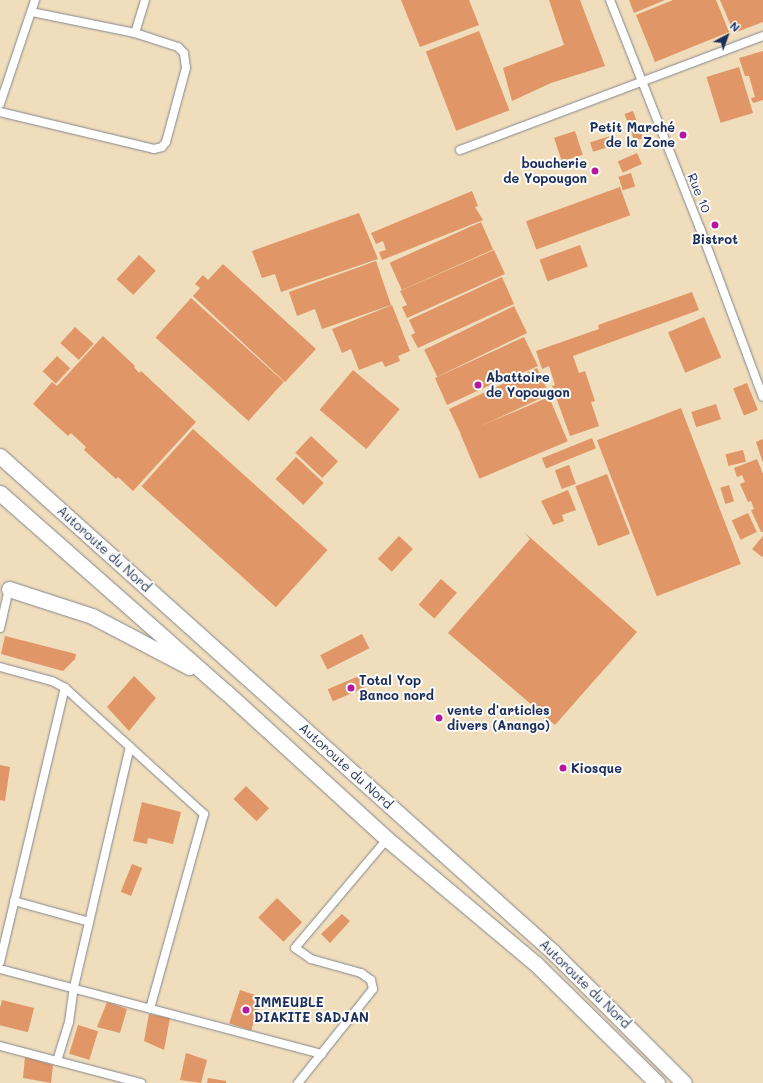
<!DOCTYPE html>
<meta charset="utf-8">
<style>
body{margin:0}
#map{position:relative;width:763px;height:1083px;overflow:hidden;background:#efddbc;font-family:Mali,sans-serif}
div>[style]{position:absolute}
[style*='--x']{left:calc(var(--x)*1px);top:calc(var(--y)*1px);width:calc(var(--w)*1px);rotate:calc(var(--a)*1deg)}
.building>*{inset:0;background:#e09667;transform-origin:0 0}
.roads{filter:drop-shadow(0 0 1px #85868d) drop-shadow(0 0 1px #85868d)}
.minor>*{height:8px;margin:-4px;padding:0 4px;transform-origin:4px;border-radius:4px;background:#fff}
.motorway>*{height:15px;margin:-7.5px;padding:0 7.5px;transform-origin:7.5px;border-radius:7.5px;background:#fff}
.dots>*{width:11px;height:11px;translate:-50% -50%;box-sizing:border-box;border:2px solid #fdfcf7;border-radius:50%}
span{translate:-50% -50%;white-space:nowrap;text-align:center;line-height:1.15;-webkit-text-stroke:4px #fdfcf7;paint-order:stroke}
.poi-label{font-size:13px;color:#1b2f5e;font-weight:700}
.right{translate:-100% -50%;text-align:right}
.left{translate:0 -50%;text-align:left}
.street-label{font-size:13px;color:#1b2f5e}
.north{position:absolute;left:707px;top:16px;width:40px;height:40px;-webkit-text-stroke:3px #fdfcf7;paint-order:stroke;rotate:41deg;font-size:11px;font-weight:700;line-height:16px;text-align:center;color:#1b2f5e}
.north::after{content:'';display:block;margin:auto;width:14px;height:18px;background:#1b2f5e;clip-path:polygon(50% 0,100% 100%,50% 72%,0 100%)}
</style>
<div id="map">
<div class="building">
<div style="clip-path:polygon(401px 0,469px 0,479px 25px,420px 47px)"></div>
<div style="clip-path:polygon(549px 0,580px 0,605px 66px,551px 83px,512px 101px,503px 68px,564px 45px)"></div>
<div style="clip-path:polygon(629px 0,665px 0,634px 13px)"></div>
<div style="clip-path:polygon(673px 0,716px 0,729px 32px,655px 62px,636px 15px)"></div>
<div style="clip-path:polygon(720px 0,763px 0,763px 22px,734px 33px)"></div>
<div style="left:479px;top:31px;width:85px;height:57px;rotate:69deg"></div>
<div style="clip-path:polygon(763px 51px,763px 100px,753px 103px,751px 98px,755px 97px,749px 76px,745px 76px,739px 58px)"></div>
<div style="left:739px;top:67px;width:48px;height:34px;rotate:73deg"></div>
<div style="left:633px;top:111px;width:29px;height:9px;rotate:70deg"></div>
<div style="left:575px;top:131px;width:25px;height:22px;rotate:72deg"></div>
<div style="left:614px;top:135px;width:10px;height:25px;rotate:73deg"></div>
<div style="left:637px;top:153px;width:12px;height:21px;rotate:66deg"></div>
<div style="left:631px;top:173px;width:14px;height:13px;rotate:73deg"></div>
<div style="left:620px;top:187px;width:30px;height:100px;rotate:70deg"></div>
<div style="clip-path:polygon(472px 191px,478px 206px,475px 207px,483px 220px,382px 260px,379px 252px,386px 250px,383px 241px,376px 244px,371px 233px)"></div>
<div style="clip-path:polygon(359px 213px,378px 259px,281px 292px,275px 274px,262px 278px,252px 251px)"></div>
<div style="left:481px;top:222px;width:30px;height:100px;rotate:66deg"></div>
<div style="left:580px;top:245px;width:23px;height:43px;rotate:70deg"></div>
<div style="clip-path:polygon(494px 250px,505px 274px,407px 318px,402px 307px,407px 305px,400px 291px)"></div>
<div style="left:139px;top:255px;width:23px;height:33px;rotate:43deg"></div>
<div style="clip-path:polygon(376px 261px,391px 305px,322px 329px,315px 309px,297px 316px,289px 292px)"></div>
<div style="clip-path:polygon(223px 264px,316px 349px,285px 382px,193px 296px,200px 288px,195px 284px,203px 275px,208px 280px)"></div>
<div style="clip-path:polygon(502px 277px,514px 304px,418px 348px,411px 335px,415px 333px,409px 320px)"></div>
<div style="clip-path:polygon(692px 292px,699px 310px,573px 356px,579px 373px,585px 371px,595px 401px,591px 402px,599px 426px,570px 436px,552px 386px,555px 385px,549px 366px,542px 369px,536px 351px,599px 329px,598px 325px)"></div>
<div style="left:191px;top:298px;width:125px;height:53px;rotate:42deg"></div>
<div style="clip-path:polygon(392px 305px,410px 351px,398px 356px,400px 361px,385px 367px,382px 361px,359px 370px,351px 349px,342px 353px,332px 329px)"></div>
<div style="left:514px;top:306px;width:30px;height:100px;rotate:64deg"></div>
<div style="left:704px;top:317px;width:44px;height:39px;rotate:67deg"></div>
<div style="left:75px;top:327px;width:25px;height:22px;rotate:42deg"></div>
<div style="clip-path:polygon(103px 336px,135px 366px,134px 367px,139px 373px,141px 371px,196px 422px,133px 491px,118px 477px,116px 479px,84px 450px,86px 447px,71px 433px,68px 436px,33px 404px,52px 382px,57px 386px)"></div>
<div style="clip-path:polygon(524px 337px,538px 366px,515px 376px,514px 374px,447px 405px,435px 378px)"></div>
<div style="left:57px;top:356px;width:18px;height:21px;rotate:43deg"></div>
<div style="left:537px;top:368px;width:29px;height:97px;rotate:65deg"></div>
<div style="left:353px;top:370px;width:61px;height:52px;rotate:40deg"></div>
<div style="left:747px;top:383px;width:29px;height:15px;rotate:68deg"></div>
<div style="left:549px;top:397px;width:48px;height:96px;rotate:67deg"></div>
<div style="left:716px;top:404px;width:16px;height:26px;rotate:72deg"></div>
<div style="left:681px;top:408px;width:167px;height:90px;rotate:69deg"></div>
<div style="left:193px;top:429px;width:181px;height:77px;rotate:42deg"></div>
<div style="left:311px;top:436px;width:37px;height:23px;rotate:43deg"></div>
<div style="left:592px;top:438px;width:11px;height:54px;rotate:68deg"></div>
<div style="clip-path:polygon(763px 439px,763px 463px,756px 442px)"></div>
<div style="left:743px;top:450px;width:12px;height:18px;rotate:76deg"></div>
<div style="left:296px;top:457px;width:38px;height:30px;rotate:43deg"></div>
<div style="clip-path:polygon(757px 459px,763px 474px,763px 532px,761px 532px,751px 510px,754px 509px,751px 501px,748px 502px,740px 484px,745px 482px,742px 475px,737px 477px,734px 468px)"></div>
<div style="left:569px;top:465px;width:20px;height:15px;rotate:70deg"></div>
<div style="left:607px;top:474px;width:64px;height:34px;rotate:69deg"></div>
<div style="left:729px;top:485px;width:17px;height:9px;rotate:73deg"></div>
<div style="clip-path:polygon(568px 490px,576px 510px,562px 515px,564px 521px,553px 525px,541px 501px)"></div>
<div style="left:748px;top:513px;width:21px;height:18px;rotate:65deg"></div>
<div style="clip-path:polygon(524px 532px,637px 632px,555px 725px,448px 633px,530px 539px)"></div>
<div style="left:399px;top:536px;width:19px;height:31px;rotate:43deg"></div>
<div style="clip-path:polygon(763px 536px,763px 556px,762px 557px,752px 549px)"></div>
<div style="left:441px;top:579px;width:21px;height:34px;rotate:41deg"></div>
<div style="left:362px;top:634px;width:16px;height:47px;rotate:63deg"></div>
<div style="clip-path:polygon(5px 636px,76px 654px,75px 659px,63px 671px,1px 654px)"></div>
<div style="clip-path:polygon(134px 676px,156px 698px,129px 731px,107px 707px)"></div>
<div style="left:359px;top:676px;width:13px;height:34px;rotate:67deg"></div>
<div style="clip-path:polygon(0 765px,10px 767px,5px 801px,0 800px)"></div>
<div style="left:246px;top:786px;width:32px;height:18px;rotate:44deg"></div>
<div style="clip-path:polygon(142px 802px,181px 812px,173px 844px,148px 838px,147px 844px,133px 841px)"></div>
<div style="left:132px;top:864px;width:11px;height:30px;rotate:22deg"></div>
<div style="left:277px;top:898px;width:35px;height:27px;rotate:44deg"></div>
<div style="clip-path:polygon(342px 914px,350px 921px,330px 943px,321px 934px)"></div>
<div style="left:240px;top:990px;width:23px;height:35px;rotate:18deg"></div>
<div style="left:2px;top:1000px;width:33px;height:25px;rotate:14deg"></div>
<div style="clip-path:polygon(107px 1002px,127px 1009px,120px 1033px,97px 1027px)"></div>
<div style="clip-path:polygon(149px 1014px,170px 1018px,164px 1050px,144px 1041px)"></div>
<div style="left:78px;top:1025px;width:21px;height:30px;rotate:17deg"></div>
<div style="clip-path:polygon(186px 1053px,207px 1060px,201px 1083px,180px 1080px)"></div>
<div style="clip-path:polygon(25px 1057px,53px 1065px,51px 1083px,23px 1078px)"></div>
<div style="clip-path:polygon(208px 1078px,226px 1081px,226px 1083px,207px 1083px)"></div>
</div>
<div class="roads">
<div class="minor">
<div style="--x:610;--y:0;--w:245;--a:68.5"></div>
<div style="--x:700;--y:228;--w:180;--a:69.6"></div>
<div style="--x:135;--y:33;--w:34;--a:-73"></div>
<div style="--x:0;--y:104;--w:110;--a:-71.4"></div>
<div style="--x:0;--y:112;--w:158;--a:13.5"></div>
<div style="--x:154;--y:149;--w:8;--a:-14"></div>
<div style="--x:162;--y:147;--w:6;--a:-51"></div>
<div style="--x:166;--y:142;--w:77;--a:-74.9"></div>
<div style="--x:186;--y:68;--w:15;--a:-98"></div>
<div style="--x:184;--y:53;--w:8;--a:-135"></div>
<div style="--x:178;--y:47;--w:45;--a:-162"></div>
<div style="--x:135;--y:33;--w:105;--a:-168.5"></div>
<div style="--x:460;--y:150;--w:324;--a:-20.6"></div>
<div style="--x:0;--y:628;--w:40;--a:-77"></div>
<div style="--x:0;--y:667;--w:54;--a:15.1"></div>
<div style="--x:52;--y:681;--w:15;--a:28"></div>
<div style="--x:65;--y:688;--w:88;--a:42.2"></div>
<div style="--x:14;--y:901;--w:78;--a:15.6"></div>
<div style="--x:0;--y:962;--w:282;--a:-76.7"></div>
<div style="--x:0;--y:969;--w:333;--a:14.8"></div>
<div style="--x:0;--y:1046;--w:146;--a:14.7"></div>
<div style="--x:57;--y:1061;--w:41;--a:-72.9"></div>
<div style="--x:69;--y:1022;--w:35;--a:-82"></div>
<div style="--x:74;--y:987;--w:246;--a:-76.9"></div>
<div style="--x:130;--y:747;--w:100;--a:42.2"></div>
<div style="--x:204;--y:814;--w:202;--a:105.5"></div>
<div style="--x:298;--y:1083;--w:120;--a:-51.4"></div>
<div style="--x:373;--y:989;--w:9;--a:-103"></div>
<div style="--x:371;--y:980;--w:12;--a:-145"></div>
<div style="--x:361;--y:973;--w:52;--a:-164.4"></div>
<div style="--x:311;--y:959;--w:19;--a:-145"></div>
<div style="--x:295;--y:948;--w:143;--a:-49.8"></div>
</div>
<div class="motorway">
<div style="--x:0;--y:456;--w:743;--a:41.89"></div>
<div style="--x:553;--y:952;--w:185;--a:45"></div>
<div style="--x:0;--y:493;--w:301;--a:41.4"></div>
<div style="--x:226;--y:692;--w:218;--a:42.4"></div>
<div style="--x:387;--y:839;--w:194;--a:40"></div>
<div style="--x:536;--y:964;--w:170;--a:44.5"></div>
<div style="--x:9;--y:589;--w:87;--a:18"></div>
<div style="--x:92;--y:616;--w:110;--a:27.7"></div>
</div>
</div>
<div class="dots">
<div style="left:683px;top:135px;background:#b5179e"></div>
<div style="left:595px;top:171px;background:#b5179e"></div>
<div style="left:715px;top:225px;background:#b5179e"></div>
<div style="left:478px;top:385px;background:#b5179e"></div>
<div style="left:351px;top:688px;background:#b5179e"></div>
<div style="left:439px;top:718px;background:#b5179e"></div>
<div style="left:563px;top:768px;background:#b5179e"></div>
<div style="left:246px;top:1010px;background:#b5179e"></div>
</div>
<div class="poi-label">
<span class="right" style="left:675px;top:135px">Petit Marché<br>de la Zone</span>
<span class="right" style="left:587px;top:171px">boucherie<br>de Yopougon</span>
<span style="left:715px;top:239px">Bistrot</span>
<span class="left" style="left:486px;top:385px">Abattoire<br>de Yopougon</span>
<span class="left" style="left:359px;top:688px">Total Yop<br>Banco nord</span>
<span class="left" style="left:447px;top:718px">vente d'articles<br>divers (Anango)</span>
<span class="left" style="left:571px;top:768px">Kiosque</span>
<span class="left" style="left:254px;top:1010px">IMMEUBLE<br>DIAKITE SADJAN</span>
</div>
<div class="street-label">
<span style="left:699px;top:193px;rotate:68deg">Rue 10</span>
<span style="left:104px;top:549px;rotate:42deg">Autoroute du Nord</span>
<span style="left:346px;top:766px;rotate:42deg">Autoroute du Nord</span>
<span style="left:585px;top:984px;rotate:44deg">Autoroute du Nord</span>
</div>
<div class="north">N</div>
</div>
